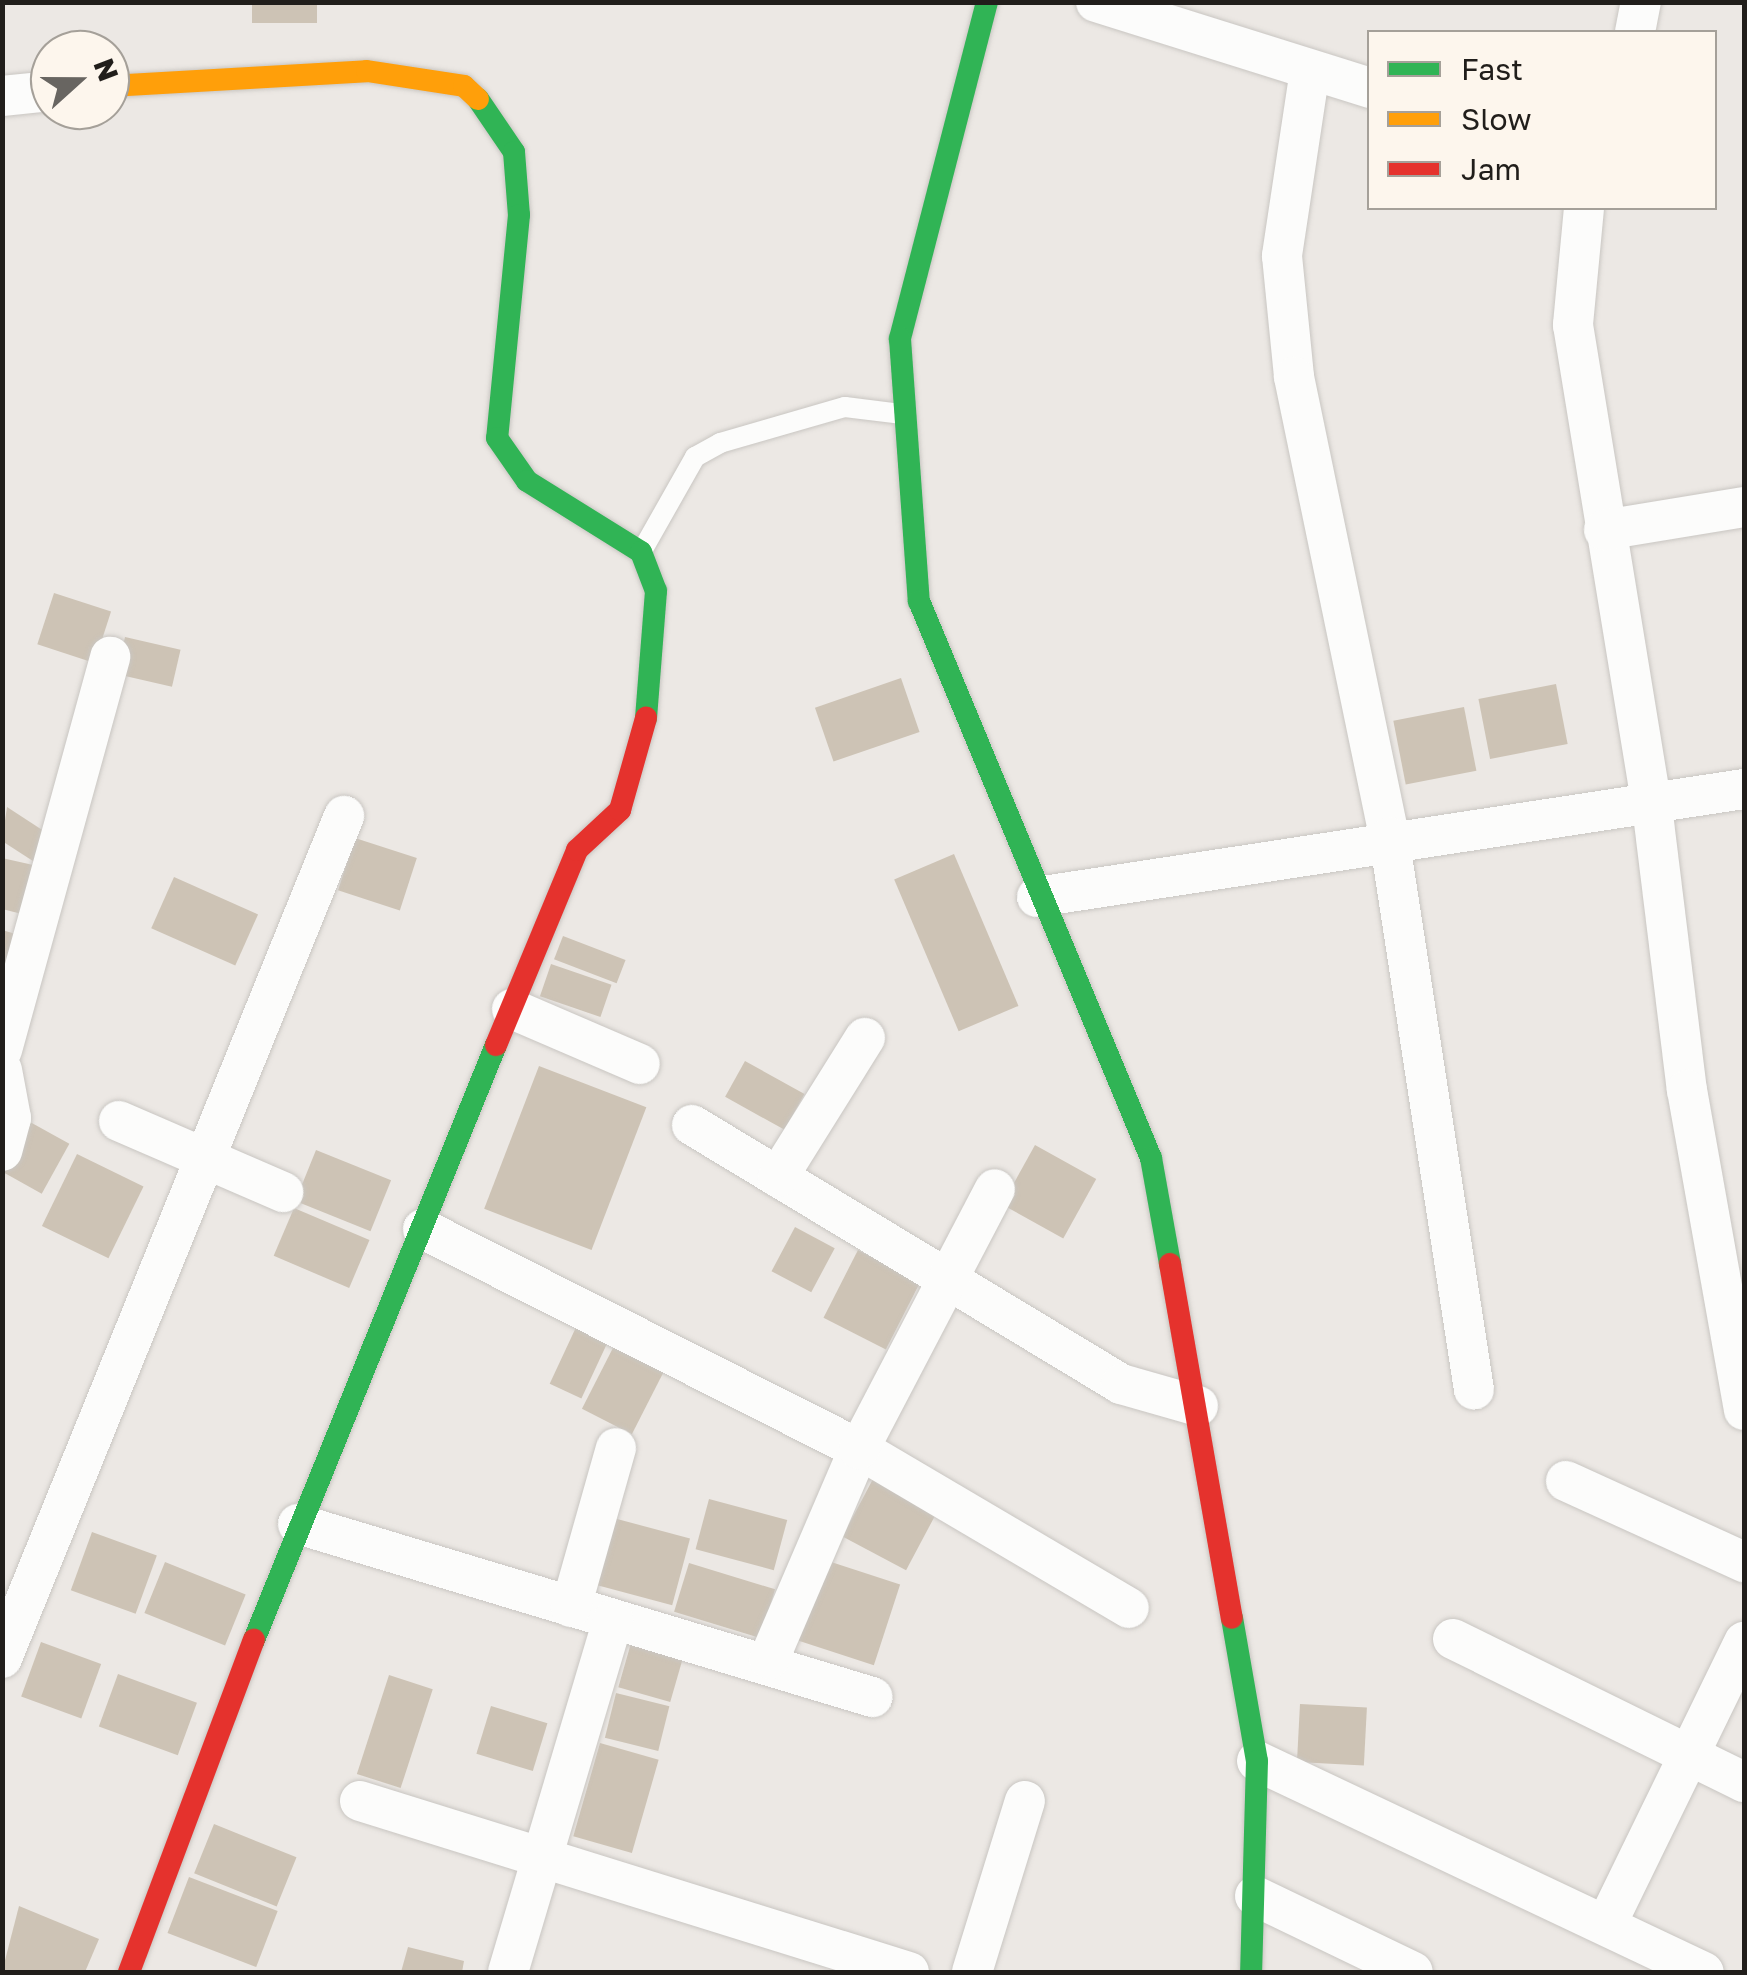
<!DOCTYPE html>
<style>
body{margin:0}
#map{position:relative;width:1747px;height:1975px;overflow:hidden;background:#ece8e4;font-family:"Golos Text",sans-serif}
div>[style]{position:absolute}
[style*='--x']{left:calc(var(--x)*1px);top:calc(var(--y)*1px);width:calc(var(--w)*1px);rotate:calc(var(--a)*1deg)}
.building>*{inset:0;background:#cdc3b5;transform-origin:0 0}
.roads{filter:drop-shadow(0 0 2px #c9c6c2) drop-shadow(0 0 2px #c9c6c2)}
.lane>*{height:20px;margin:-10px;padding:0 10px;transform-origin:10px;border-radius:10px;background:#fcfcfb}
.street>*{height:40px;margin:-20px;padding:0 20px;transform-origin:20px;border-radius:20px;background:#fcfcfb}
.fast>*{height:22px;margin:-11px;padding:0 11px;transform-origin:11px;border-radius:11px;background:#30b455}
.slow>*{height:22px;margin:-11px;padding:0 11px;transform-origin:11px;border-radius:11px;background:#ff9f0a}
.jam>*{height:22px;margin:-11px;padding:0 11px;transform-origin:11px;border-radius:11px;background:#e5322d}
span{translate:-50% -50%;white-space:nowrap;text-align:center;line-height:1.15;-webkit-text-stroke:10px #fdf6ed;paint-order:stroke}
.frame{position:absolute;inset:0;border:5px solid #211e1b;pointer-events:none}
.legend{position:absolute;left:1367px;top:30px;width:350px;height:180px;box-sizing:border-box;background:#fdf6ed;border:2px solid #a5a099;margin:0;padding:12px 18px;list-style:none;font-size:30px;color:#211e1b}
.legend li{display:flex;align-items:center;gap:20px;height:50px}
.legend b{width:50px;border:2px solid #a5a099}
.north{position:absolute;left:30px;top:30px;width:100px;height:100px;box-sizing:border-box;background:#fdf6ed;border:2px solid #a5a099;border-radius:50%;rotate:69deg;font-size:28px;font-weight:700;line-height:40px;text-align:center;color:#211e1b}
.north::after{content:'';display:block;margin:auto;width:35px;height:45px;background:#686561;clip-path:polygon(50% 0,100% 100%,50% 72%,0 100%)}
</style>
<div id="map">
<div class="building">
<div style="left:252px;top:2px;width:65px;height:21px"></div>
<div style="left:54px;top:593px;width:60px;height:54px;rotate:18deg"></div>
<div style="left:125px;top:637px;width:57px;height:38px;rotate:13deg"></div>
<div style="left:901px;top:678px;width:57px;height:91px;rotate:71deg"></div>
<div style="left:1556px;top:684px;width:61px;height:79px;rotate:79deg"></div>
<div style="left:1464px;top:707px;width:65px;height:72px;rotate:79deg"></div>
<div style="clip-path:polygon(7px 807px,53px 837px,36px 863px,2px 841px)"></div>
<div style="left:355px;top:838px;width:65px;height:55px;rotate:18deg"></div>
<div style="left:954px;top:854px;width:165px;height:65px;rotate:67deg"></div>
<div style="clip-path:polygon(2px 858px,42px 867px,30px 916px,2px 909px)"></div>
<div style="left:174px;top:877px;width:92px;height:56px;rotate:24deg"></div>
<div style="clip-path:polygon(2px 930px,26px 937px,2px 980px)"></div>
<div style="left:563px;top:936px;width:67px;height:25px;rotate:21deg"></div>
<div style="left:551px;top:964px;width:64px;height:34px;rotate:19deg"></div>
<div style="left:745px;top:1061px;width:68px;height:41px;rotate:29deg"></div>
<div style="left:539px;top:1066px;width:115px;height:153px;rotate:21deg"></div>
<div style="left:30px;top:1122px;width:45px;height:57px;rotate:29deg"></div>
<div style="left:1035px;top:1145px;width:70px;height:68px;rotate:29deg"></div>
<div style="left:316px;top:1150px;width:81px;height:55px;rotate:22deg"></div>
<div style="left:77px;top:1154px;width:74px;height:80px;rotate:26deg"></div>
<div style="left:294px;top:1208px;width:82px;height:52px;rotate:23deg"></div>
<div style="left:795px;top:1227px;width:45px;height:50px;rotate:28deg"></div>
<div style="left:858px;top:1250px;width:70px;height:76px;rotate:27deg"></div>
<div style="left:578px;top:1323px;width:35px;height:67px;rotate:25deg"></div>
<div style="left:616px;top:1342px;width:56px;height:75px;rotate:27deg"></div>
<div style="left:873px;top:1479px;width:72px;height:65px;rotate:28deg"></div>
<div style="left:709px;top:1499px;width:81px;height:52px;rotate:15deg"></div>
<div style="left:606px;top:1516px;width:87px;height:69px;rotate:15deg"></div>
<div style="left:92px;top:1532px;width:69px;height:62px;rotate:20deg"></div>
<div style="left:825px;top:1560px;width:79px;height:85px;rotate:18deg"></div>
<div style="left:165px;top:1562px;width:87px;height:55px;rotate:22deg"></div>
<div style="left:689px;top:1563px;width:90px;height:51px;rotate:17deg"></div>
<div style="left:41px;top:1642px;width:64px;height:58px;rotate:20deg"></div>
<div style="left:631px;top:1643px;width:54px;height:46px;rotate:16deg"></div>
<div style="left:118px;top:1674px;width:84px;height:56px;rotate:20deg"></div>
<div style="left:389px;top:1675px;width:46px;height:104px;rotate:18deg"></div>
<div style="left:616px;top:1693px;width:55px;height:46px;rotate:14deg"></div>
<div style="left:1300px;top:1704px;width:67px;height:58px;rotate:3deg"></div>
<div style="left:491px;top:1706px;width:59px;height:50px;rotate:17deg"></div>
<div style="left:600px;top:1743px;width:61px;height:97px;rotate:16deg"></div>
<div style="left:214px;top:1824px;width:89px;height:53px;rotate:22deg"></div>
<div style="left:189px;top:1877px;width:95px;height:60px;rotate:21deg"></div>
<div style="clip-path:polygon(19px 1906px,99px 1939px,85px 1972px,2px 1972px)"></div>
<div style="clip-path:polygon(408px 1947px,464px 1961px,462px 1972px,401px 1972px)"></div>
</div>
<div class="roads">
<div class="lane">
<div style="--x:643;--y:549;--w:106;--a:-60.5"></div>
<div style="--x:695;--y:457;--w:29;--a:-29"></div>
<div style="--x:720;--y:443;--w:130;--a:-16.1"></div>
<div style="--x:845;--y:407;--w:56;--a:7.1"></div>
</div>
<div class="street">
<div style="--x:1096;--y:2;--w:287;--a:17.4"></div>
<div style="--x:1635;--y:32;--w:31;--a:-79"></div>
<div style="--x:1310;--y:70;--w:188;--a:98.6"></div>
<div style="--x:1282;--y:256;--w:122;--a:84.3"></div>
<div style="--x:1294;--y:377;--w:470;--a:78.3"></div>
<div style="--x:1389;--y:837;--w:559;--a:81.26"></div>
<div style="--x:2;--y:96;--w:48;--a:-5.9"></div>
<div style="--x:1584;--y:208;--w:118;--a:95.4"></div>
<div style="--x:1573;--y:325;--w:487;--a:80.7"></div>
<div style="--x:1652;--y:806;--w:286;--a:83"></div>
<div style="--x:1687;--y:1090;--w:325;--a:79.9"></div>
<div style="--x:1604;--y:530;--w:142;--a:-9.3"></div>
<div style="--x:1037;--y:897;--w:715;--a:-8.69"></div>
<div style="--x:512;--y:1009;--w:139;--a:23.3"></div>
<div style="--x:2;--y:1050;--w:408;--a:-74.6"></div>
<div style="--x:2;--y:1070;--w:49;--a:79.4"></div>
<div style="--x:11;--y:1118;--w:34;--a:105"></div>
<div style="--x:119;--y:1121;--w:179;--a:23.4"></div>
<div style="--x:692;--y:1125;--w:501;--a:31.12"></div>
<div style="--x:1121;--y:1384;--w:80;--a:15.9"></div>
<div style="--x:778;--y:1177;--w:164;--a:-58"></div>
<div style="--x:423;--y:1229;--w:488;--a:26.8"></div>
<div style="--x:859;--y:1449;--w:313;--a:30.5"></div>
<div style="--x:1566;--y:1481;--w:196;--a:24.5"></div>
<div style="--x:298;--y:1524;--w:600;--a:16.77"></div>
<div style="--x:571;--y:1607;--w:165;--a:-74.2"></div>
<div style="--x:1453;--y:1639;--w:324;--a:26.2"></div>
<div style="--x:2;--y:1658;--w:909;--a:-67.89"></div>
<div style="--x:769;--y:1659;--w:228;--a:-66.8"></div>
<div style="--x:859;--y:1449;--w:293;--a:-62.4"></div>
<div style="--x:1257;--y:1761;--w:494;--a:25.3"></div>
<div style="--x:360;--y:1801;--w:575;--a:17.3"></div>
<div style="--x:1255;--y:1896;--w:175;--a:25.7"></div>
<div style="--x:1607;--y:1923;--w:313;--a:-64"></div>
<div style="--x:508;--y:1972;--w:368;--a:-73.4"></div>
<div style="--x:972;--y:1972;--w:179;--a:-72.8"></div>
</div>
<div class="fast">
<div style="--x:987;--y:2;--w:348;--a:104.5"></div>
<div style="--x:900;--y:339;--w:263;--a:85.9"></div>
<div style="--x:919;--y:601;--w:603;--a:67.39"></div>
<div style="--x:1151;--y:1158;--w:108;--a:79.8"></div>
<div style="--x:478;--y:99;--w:64;--a:55.8"></div>
<div style="--x:514;--y:152;--w:63;--a:85.5"></div>
<div style="--x:519;--y:215;--w:224;--a:95.6"></div>
<div style="--x:497;--y:438;--w:52;--a:55.1"></div>
<div style="--x:527;--y:481;--w:134;--a:31.9"></div>
<div style="--x:641;--y:552;--w:42;--a:69"></div>
<div style="--x:656;--y:591;--w:127;--a:94.5"></div>
<div style="--x:1232;--y:1618;--w:145;--a:80.1"></div>
<div style="--x:1257;--y:1761;--w:211;--a:91.6"></div>
<div style="--x:254;--y:1640;--w:642;--a:-67.87"></div>
</div>
<div class="slow">
<div style="--x:110;--y:86;--w:257;--a:-3.3"></div>
<div style="--x:367;--y:71;--w:98;--a:8.8"></div>
<div style="--x:464;--y:86;--w:19;--a:43"></div>
</div>
<div class="jam">
<div style="--x:496;--y:1045;--w:211;--a:-67.4"></div>
<div style="--x:577;--y:850;--w:59;--a:-42.9"></div>
<div style="--x:620;--y:810;--w:96;--a:-74.2"></div>
<div style="--x:1170;--y:1264;--w:359;--a:80.1"></div>
<div style="--x:129;--y:1972;--w:355;--a:-69.4"></div>
</div>
</div>
<div class="frame"></div>
<ul class="legend">
<li><b style="height:12px;background:#30b455"></b>Fast</li>
<li><b style="height:12px;background:#ff9f0a"></b>Slow</li>
<li><b style="height:12px;background:#e5322d"></b>Jam</li>
</ul>
<div class="north">N</div>
</div>
